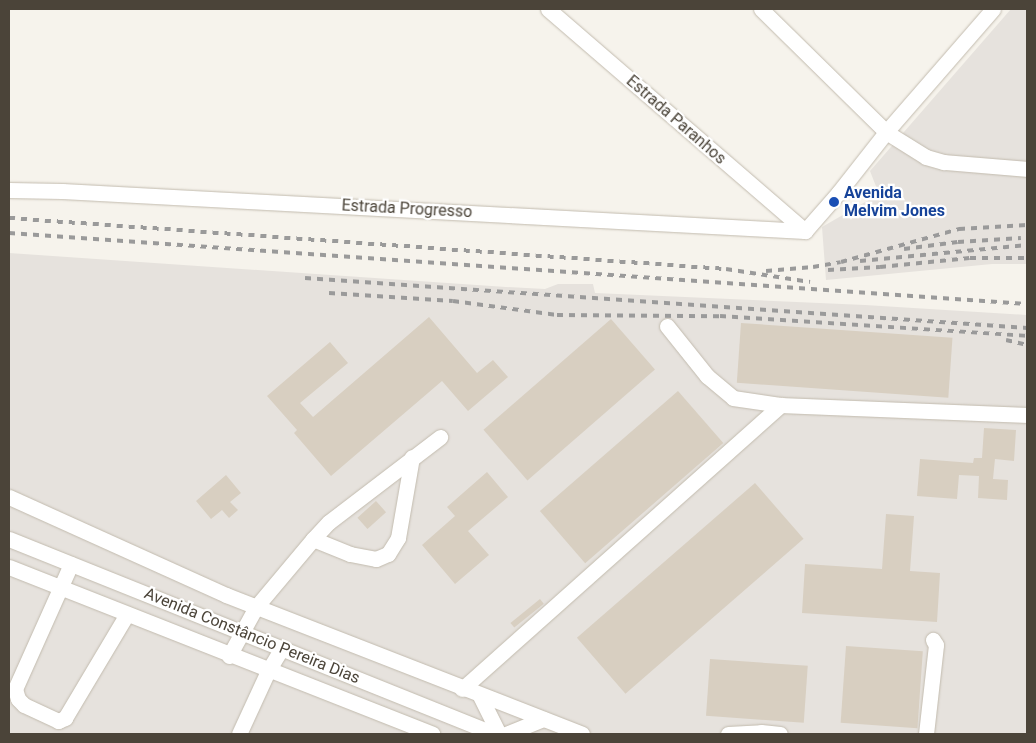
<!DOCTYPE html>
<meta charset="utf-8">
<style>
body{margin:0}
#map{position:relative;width:1036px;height:743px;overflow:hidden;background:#f6f3ec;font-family:Roboto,sans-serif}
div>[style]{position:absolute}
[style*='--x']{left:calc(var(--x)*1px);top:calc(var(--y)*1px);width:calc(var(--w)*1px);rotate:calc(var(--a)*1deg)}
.industrial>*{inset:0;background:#e6e2dd}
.building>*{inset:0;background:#d8cfc1;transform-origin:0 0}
.roads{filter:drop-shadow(0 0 1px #c2bbae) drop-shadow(0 0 1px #c2bbae)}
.minor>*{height:15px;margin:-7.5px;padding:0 7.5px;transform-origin:7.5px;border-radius:7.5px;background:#fff}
.rail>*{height:4px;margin-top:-2px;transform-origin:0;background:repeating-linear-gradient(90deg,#9a9a9a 0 6px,transparent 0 12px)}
.dots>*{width:14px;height:14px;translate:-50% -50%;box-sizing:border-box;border:2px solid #fff;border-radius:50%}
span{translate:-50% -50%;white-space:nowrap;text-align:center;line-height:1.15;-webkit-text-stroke:4.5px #fff;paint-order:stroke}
.street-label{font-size:16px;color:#4b4439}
.transit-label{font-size:16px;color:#164399;font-weight:700}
.left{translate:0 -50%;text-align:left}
.frame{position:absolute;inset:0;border:10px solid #4b4439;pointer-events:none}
</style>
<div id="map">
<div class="industrial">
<div style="clip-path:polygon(1011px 9px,1027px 9px,1027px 264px,992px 264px,826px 280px,822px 227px,879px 194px,870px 171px)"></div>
<div style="clip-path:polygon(9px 253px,506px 287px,545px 289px,558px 284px,593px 284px,595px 293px,865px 305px,1027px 315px,1027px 734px,9px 734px)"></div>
</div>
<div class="building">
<div style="clip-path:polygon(429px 317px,477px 373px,493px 360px,508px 377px,468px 411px,442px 381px,331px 476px,294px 433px,297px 430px,267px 396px,330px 342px,348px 363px,300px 403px,313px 417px)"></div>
<div style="left:611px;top:319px;width:67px;height:169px;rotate:49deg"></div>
<div style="left:741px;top:323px;width:212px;height:60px;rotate:4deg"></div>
<div style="left:678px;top:391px;width:69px;height:183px;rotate:49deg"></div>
<div style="clip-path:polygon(984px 428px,1016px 430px,1014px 461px,995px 459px,993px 479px,1008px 480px,1007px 500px,978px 498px,979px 476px,959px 475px,957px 499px,917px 496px,920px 459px,973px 463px,974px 458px,982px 458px)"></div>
<div style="clip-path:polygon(487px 472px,508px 497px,468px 531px,489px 555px,455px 584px,422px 545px,455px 516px,447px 507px)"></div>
<div style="clip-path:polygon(226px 475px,241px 493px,230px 502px,238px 510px,229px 518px,222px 510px,211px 519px,196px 501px)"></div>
<div style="left:755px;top:483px;width:74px;height:236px;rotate:49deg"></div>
<div style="left:376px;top:501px;width:15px;height:25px;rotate:48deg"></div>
<div style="clip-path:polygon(886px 514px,914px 516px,910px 571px,940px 573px,937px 622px,802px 613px,805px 564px,882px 569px)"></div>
<div style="left:540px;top:599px;width:6px;height:38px;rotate:51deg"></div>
<div style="left:846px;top:646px;width:77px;height:77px;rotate:4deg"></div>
<div style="left:710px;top:659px;width:98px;height:57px;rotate:4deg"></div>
</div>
<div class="roads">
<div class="minor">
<div style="--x:548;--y:9;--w:340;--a:40.8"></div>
<div style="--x:761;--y:9;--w:175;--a:44.5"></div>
<div style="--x:886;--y:132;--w:47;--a:32"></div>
<div style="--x:926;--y:157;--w:19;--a:16"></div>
<div style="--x:944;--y:162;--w:83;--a:4.8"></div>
<div style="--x:9;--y:190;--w:53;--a:1.1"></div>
<div style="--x:62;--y:191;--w:744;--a:3.08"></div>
<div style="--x:805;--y:231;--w:52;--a:-48.9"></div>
<div style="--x:839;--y:192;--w:76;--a:-51.9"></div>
<div style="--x:886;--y:132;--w:163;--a:-49"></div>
<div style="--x:667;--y:326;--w:64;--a:51.3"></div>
<div style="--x:707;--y:376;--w:34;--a:40"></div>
<div style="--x:733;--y:398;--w:49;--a:8.3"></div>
<div style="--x:781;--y:405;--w:246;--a:2.3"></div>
<div style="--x:9;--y:497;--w:238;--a:24.3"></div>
<div style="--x:226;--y:595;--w:382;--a:21.3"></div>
<div style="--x:9;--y:539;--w:524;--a:21.86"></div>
<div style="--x:313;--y:539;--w:40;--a:22"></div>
<div style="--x:350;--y:554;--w:26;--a:11"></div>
<div style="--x:376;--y:559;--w:13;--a:-23"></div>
<div style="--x:388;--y:554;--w:19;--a:-58"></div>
<div style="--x:398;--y:538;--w:82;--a:-80.2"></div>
<div style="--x:71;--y:564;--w:137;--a:114.1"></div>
<div style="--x:15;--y:689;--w:10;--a:73"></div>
<div style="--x:18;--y:699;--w:8;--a:45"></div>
<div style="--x:24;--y:705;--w:38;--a:25"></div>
<div style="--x:58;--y:721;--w:8;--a:-23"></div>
<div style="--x:65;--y:718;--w:121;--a:-59.2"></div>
<div style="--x:9;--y:567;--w:455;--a:21.5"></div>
<div style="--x:229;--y:656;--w:56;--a:-61.1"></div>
<div style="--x:256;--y:607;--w:89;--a:-50"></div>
<div style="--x:313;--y:539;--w:23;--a:-47"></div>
<div style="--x:329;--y:522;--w:140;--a:-37.4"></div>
<div style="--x:462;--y:689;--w:427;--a:-41.7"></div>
<div style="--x:480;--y:696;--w:42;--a:63.4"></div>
<div style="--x:239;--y:734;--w:69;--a:-65.3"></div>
<div style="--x:268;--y:671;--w:27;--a:-59"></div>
<div style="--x:506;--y:734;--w:40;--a:-22"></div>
<div style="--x:728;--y:734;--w:33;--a:-3"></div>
<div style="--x:761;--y:732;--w:19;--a:6"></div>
<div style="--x:926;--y:734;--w:90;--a:-83.6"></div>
<div style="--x:936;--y:645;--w:6;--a:-121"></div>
</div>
</div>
<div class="rail">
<div style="--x:9;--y:218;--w:719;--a:4.07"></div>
<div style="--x:726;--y:269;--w:85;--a:8.8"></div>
<div style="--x:9;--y:233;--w:1020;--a:3.99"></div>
<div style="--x:904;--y:249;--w:54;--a:-7.4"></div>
<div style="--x:958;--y:242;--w:63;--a:-3.6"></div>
<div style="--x:860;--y:261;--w:168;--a:-5.5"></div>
<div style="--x:828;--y:270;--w:52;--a:-3.3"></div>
<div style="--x:880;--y:267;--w:90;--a:-5.7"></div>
<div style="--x:970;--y:258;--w:57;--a:0"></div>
<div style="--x:766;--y:271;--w:47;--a:-4.9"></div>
<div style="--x:813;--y:267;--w:28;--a:-10"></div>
<div style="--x:841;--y:262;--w:123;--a:-15.6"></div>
<div style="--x:959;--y:229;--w:68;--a:-3.4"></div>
<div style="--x:305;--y:278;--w:724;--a:3.96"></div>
<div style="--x:329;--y:293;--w:124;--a:3.7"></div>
<div style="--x:453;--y:301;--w:105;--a:7.7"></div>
<div style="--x:557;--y:315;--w:163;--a:0.4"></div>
<div style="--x:720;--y:316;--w:308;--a:3.7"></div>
<div style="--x:1006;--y:340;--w:22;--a:13"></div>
</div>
<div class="dots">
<div style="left:834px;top:202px;background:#1a4fb4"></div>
</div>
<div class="street-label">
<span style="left:676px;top:120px;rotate:41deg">Estrada Paranhos</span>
<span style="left:407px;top:209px;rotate:3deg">Estrada Progresso</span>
<span style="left:252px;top:636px;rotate:22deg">Avenida Constâncio Pereira Dias</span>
</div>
<div class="transit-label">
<span class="left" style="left:844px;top:202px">Avenida<br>Melvim Jones</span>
</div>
<div class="frame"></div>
</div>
